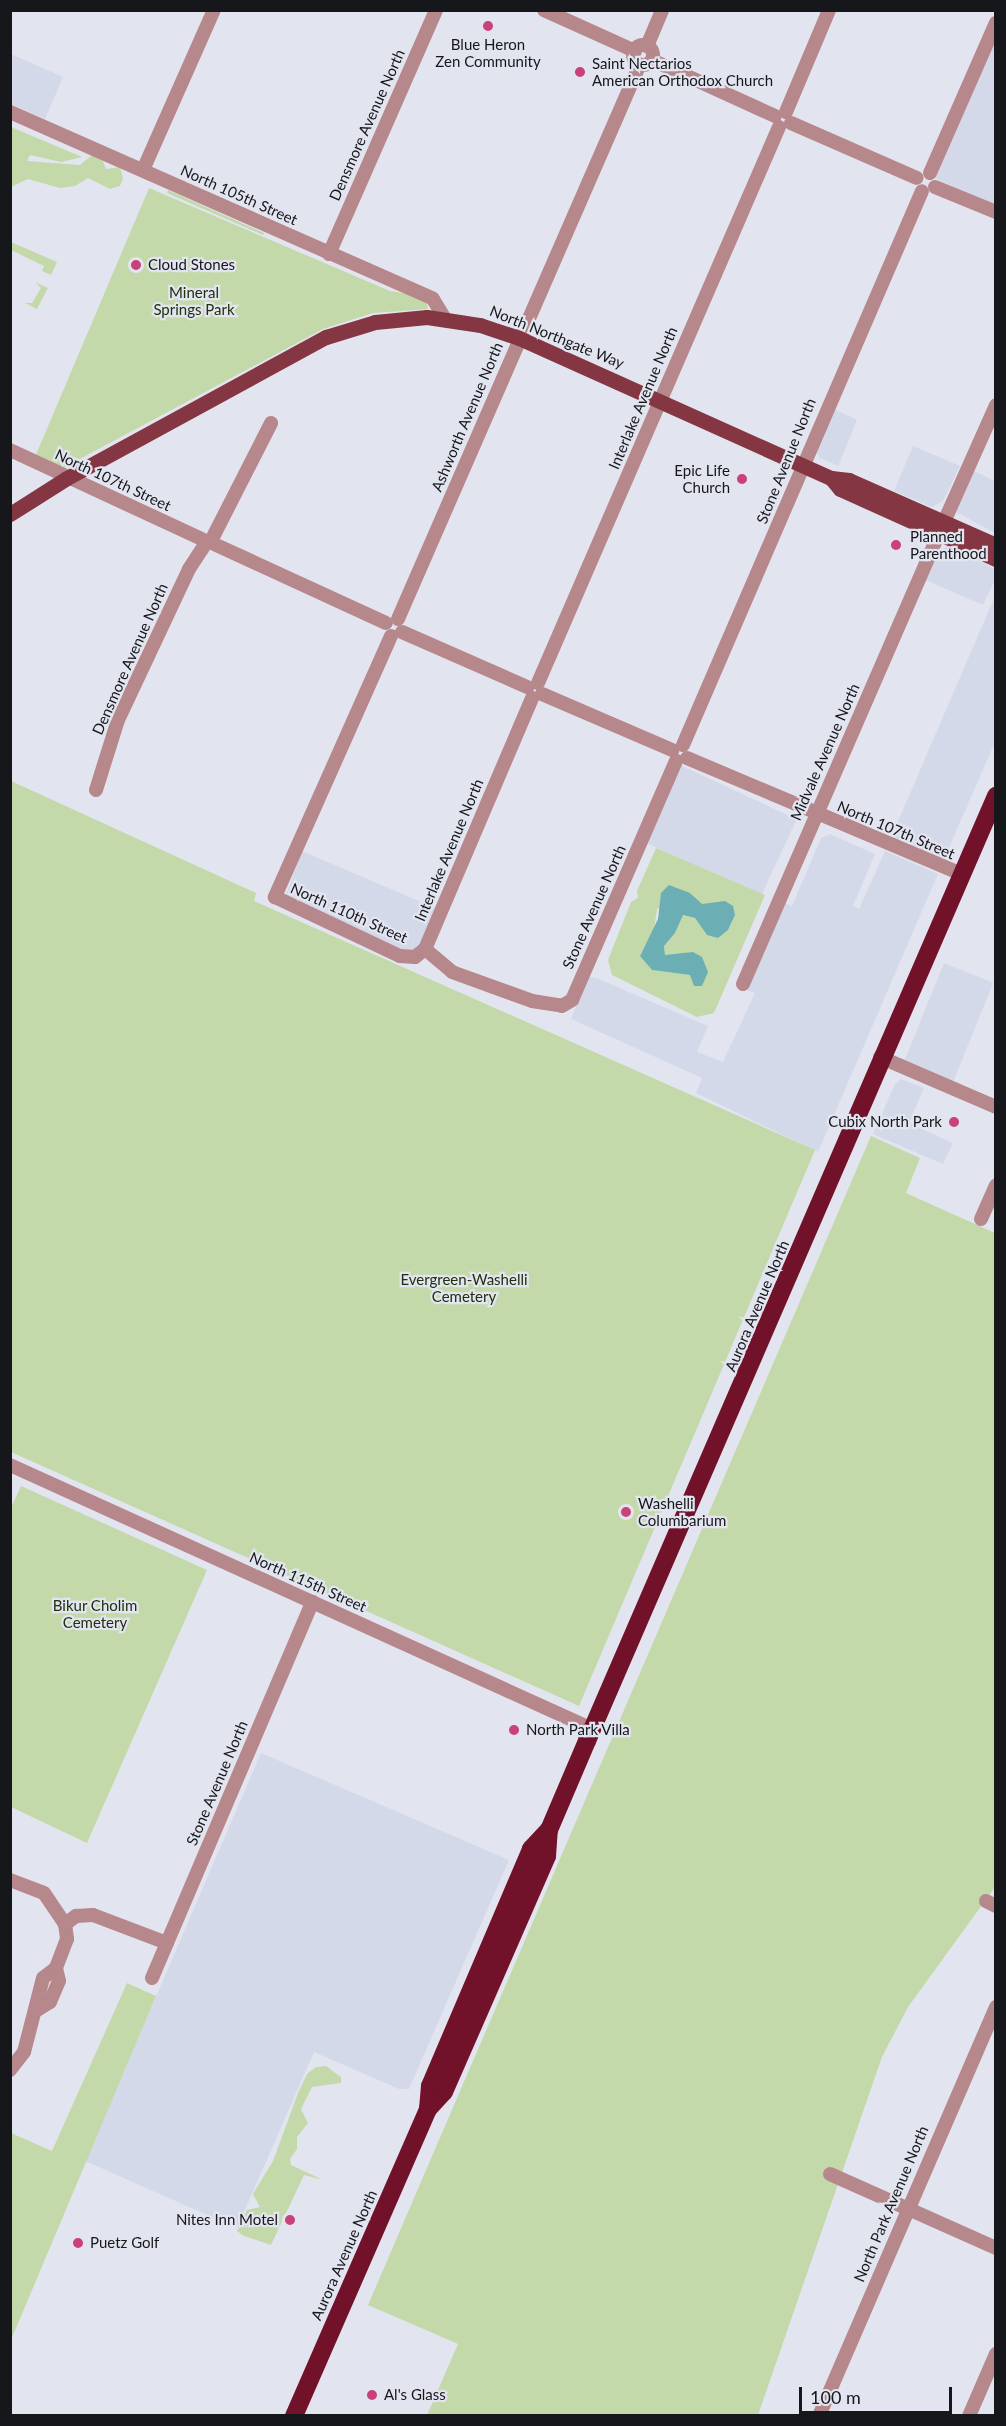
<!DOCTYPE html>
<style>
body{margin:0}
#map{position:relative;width:1006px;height:2426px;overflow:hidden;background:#e2e5ef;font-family:Lato,sans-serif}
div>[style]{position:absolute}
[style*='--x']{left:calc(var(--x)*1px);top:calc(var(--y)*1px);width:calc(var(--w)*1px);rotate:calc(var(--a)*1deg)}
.built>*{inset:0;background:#d4d9ea;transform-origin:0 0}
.green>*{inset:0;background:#c4d9aa}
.water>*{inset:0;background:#6bafb4}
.minor>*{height:14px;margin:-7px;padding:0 7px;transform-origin:7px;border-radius:7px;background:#b6878b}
.minor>.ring{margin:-7px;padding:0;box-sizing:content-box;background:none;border:14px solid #b6878b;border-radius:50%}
.major>*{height:15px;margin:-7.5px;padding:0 7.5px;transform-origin:7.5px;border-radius:7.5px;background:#853643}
.highway>*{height:18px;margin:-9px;padding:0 9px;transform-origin:9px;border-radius:9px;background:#71112a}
.dots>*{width:16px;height:16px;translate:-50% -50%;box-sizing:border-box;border:3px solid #e2e5ef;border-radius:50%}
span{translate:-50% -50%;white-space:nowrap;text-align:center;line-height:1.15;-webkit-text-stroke:4.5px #e2e5ef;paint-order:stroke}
.poi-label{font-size:15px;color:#16171b}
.left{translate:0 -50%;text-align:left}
.right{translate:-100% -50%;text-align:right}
.street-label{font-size:15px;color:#16171b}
.park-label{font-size:15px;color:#212f0b}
.frame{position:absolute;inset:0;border:12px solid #16171b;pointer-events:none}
.scale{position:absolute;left:799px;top:2387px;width:153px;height:27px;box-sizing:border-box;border:3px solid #16171b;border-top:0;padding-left:8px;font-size:18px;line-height:21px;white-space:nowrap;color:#16171b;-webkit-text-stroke:4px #e2e5ef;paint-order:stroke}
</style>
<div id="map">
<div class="built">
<div style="clip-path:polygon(995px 42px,995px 206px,935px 178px)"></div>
<div style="clip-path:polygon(11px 54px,63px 77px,45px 119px,11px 104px)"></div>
<div style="clip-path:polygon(834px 409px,857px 420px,838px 466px,820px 458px,816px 451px)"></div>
<div style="clip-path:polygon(913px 446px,960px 466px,943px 501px,932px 507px,894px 491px)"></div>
<div style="clip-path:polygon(968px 468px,995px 481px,995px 533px,956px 512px)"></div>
<div style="clip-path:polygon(947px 546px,995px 569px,995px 580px,983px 605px,923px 579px,938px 553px)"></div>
<div style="clip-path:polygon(995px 596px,996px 740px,944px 859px,890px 840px)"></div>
<div style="left:678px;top:764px;width:131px;height:85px;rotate:25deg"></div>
<div style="clip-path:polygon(830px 834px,875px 854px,853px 906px,859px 909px,885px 851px,938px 874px,818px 1152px,696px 1093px,702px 1078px,571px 1019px,588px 977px,596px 978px,708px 1026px,697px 1052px,723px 1062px,755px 993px,747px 990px,785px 903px,792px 906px,821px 838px)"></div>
<div style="clip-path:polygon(302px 851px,435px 908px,419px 947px,409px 953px,285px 897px)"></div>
<div style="left:944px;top:963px;width:53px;height:109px;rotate:22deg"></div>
<div style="clip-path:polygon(901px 1079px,924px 1088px,909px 1123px,953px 1143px,943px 1164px,873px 1134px,895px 1084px)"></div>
<div style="clip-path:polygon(261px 1753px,509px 1860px,409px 2089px,399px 2089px,314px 2052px,237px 2228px,85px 2161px)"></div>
</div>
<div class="green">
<div style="clip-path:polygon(11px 127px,82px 157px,61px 162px,30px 155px,27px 161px,80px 165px,92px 155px,102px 159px,106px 169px,120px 167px,123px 178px,120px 186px,110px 189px,88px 178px,75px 186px,60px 188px,28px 179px,11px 187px)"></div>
<div style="clip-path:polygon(149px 188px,390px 291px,410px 294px,427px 303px,428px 309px,373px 313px,323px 329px,63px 468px,35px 457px)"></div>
<div style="clip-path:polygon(168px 190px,264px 233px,263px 235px,167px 193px)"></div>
<div style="clip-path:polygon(11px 242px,57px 262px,51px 275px,42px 271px,44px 266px,11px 250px)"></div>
<div style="clip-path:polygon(35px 282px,48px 288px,37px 309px,25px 303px,32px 303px,41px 288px)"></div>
<div style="clip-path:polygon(11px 781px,256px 893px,254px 901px,815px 1150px,579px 1706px,11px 1452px)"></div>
<div style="clip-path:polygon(evenodd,656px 848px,765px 895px,714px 1013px,697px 1017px,612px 975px,608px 960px,631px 902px,638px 898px,637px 891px,656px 848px,690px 893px,702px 905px,713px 903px,735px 915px,728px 930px,718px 937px,707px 935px,695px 918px,682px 915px,675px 933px,664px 946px,665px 955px,673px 957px,701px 986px,690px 975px,652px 970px,640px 955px,654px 930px,657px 909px,690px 893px)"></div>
<div style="clip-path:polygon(871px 1136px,920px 1158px,906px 1193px,995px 1233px,995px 1887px,908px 2007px,882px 2057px,758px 2415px,427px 2415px,458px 2344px,368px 2305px)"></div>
<div style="clip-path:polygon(21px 1486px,207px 1570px,87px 1843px,11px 1807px,10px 1510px)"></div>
<div style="clip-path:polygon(127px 1983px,156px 1996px,11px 2340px,11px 2133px,52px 2151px)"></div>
<div style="clip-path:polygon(326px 2066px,341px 2077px,341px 2083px,312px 2087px,301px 2109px,308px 2123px,297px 2137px,297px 2149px,290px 2159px,291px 2165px,323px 2180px,304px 2175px,271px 2245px,244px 2236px,237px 2231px,247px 2210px,260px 2207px,253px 2194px,273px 2161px,298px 2093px,307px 2074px,316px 2067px)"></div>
</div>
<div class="water">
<div style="clip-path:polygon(669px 885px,690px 893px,702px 904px,725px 901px,733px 906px,735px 915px,728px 930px,718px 938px,707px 935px,695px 918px,683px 915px,675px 933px,664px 946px,665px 955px,693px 952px,702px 957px,708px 972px,702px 986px,694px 986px,690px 975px,652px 970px,640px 956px,658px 919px,661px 893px)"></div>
</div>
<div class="minor">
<div style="--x:544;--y:10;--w:100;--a:24.3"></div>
<div class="ring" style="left:633px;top:45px;width:6px;height:6px"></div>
<div style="--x:647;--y:46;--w:39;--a:-67"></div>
<div style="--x:652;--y:60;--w:135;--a:24.5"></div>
<div style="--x:10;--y:112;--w:462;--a:23.8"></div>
<div style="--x:433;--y:299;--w:23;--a:59"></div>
<div style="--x:786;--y:112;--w:111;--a:-67.1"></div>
<div style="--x:791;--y:123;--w:137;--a:23.6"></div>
<div style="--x:143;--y:170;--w:175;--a:-66.1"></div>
<div style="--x:930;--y:173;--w:164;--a:-66.3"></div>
<div style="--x:935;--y:187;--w:66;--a:22.3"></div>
<div style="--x:329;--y:254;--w:266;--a:-66.3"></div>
<div style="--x:10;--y:450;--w:212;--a:24.9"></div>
<div style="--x:944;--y:522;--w:128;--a:-66"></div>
<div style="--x:213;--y:537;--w:128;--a:-63"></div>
<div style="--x:214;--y:544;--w:189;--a:24.7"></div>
<div style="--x:398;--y:619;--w:605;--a:-66.44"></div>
<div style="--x:402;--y:632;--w:137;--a:23.7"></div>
<div style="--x:391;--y:636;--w:286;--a:114"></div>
<div style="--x:275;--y:897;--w:138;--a:25.3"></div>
<div style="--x:400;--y:956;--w:15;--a:4"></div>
<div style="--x:415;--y:957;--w:13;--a:-39"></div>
<div style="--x:425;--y:949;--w:273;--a:-66.9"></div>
<div style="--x:538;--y:683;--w:606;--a:-66.57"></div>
<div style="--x:542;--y:694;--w:142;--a:23.3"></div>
<div style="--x:683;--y:745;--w:603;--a:-66.66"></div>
<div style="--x:687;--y:758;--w:298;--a:22.9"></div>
<div style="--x:96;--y:790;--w:73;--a:-72.6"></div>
<div style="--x:118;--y:720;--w:167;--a:-64.8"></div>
<div style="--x:189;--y:569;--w:27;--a:-57"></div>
<div style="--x:425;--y:949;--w:35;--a:40"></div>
<div style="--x:452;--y:972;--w:85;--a:19.9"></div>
<div style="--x:532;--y:1001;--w:30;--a:9"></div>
<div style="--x:562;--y:1006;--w:12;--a:-31"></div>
<div style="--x:572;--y:1000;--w:261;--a:-66.5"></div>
<div style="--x:743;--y:984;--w:491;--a:-66.5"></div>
<div style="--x:880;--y:1057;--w:126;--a:23.3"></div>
<div style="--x:981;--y:1219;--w:37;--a:-66"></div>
<div style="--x:10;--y:1465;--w:639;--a:24.4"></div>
<div style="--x:10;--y:1880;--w:36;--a:21"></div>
<div style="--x:44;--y:1893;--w:37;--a:56"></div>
<div style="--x:65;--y:1924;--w:15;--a:82"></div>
<div style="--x:67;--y:1939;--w:31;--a:111"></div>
<div style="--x:56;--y:1968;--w:16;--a:142"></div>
<div style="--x:43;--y:1978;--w:76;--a:104.4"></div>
<div style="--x:24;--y:2052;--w:23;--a:128"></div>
<div style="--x:986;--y:1901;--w:11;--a:27"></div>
<div style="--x:65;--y:1924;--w:14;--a:-36"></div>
<div style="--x:76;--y:1916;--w:17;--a:-3"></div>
<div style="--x:93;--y:1915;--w:79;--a:20.7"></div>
<div style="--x:152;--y:1978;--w:409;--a:-66.9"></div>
<div style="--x:37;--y:2010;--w:15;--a:-32"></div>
<div style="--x:50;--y:2002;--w:23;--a:-67"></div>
<div style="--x:59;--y:1981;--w:13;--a:-103"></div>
<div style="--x:830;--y:2174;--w:182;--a:24"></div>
<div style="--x:819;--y:2416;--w:446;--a:-66.6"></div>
<div style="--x:969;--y:2416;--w:68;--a:-66.5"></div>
</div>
<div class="major">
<div style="--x:831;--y:478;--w:14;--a:51"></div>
<div style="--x:840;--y:489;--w:171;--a:24.2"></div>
<div style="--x:10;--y:514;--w:67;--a:-32.3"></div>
<div style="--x:67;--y:478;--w:295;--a:-28.6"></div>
<div style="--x:326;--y:337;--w:51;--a:-17"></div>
<div style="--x:375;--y:322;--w:52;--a:-5.5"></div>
<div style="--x:427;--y:317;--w:54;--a:8.6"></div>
<div style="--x:480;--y:325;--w:41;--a:18.4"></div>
<div style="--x:519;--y:338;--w:342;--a:24.2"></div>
<div style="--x:831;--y:478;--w:18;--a:6"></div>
<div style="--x:849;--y:480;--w:161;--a:23.9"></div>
</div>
<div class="highway">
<div style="--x:428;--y:2109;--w:23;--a:-47"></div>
<div style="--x:444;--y:2092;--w:257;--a:-66.4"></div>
<div style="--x:547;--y:1856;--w:26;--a:-86"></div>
<div style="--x:549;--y:1830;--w:97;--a:-66.9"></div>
<div style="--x:587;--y:1741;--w:1030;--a:-66.6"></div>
<div style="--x:294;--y:2416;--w:335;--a:-66.4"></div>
<div style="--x:428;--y:2109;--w:23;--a:-85"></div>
<div style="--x:430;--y:2086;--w:258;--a:-66.9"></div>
<div style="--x:531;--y:1849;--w:26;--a:-47"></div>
</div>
<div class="dots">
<div style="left:488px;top:26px;background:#ca4078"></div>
<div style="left:580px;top:72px;background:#ca4078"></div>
<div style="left:136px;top:265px;background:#ca4078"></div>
<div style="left:742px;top:479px;background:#ca4078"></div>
<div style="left:896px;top:545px;background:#ca4078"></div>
<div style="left:954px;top:1122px;background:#ca4078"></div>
<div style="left:626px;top:1512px;background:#ca4078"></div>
<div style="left:514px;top:1730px;background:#ca4078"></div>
<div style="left:290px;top:2220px;background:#ca4078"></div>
<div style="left:78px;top:2243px;background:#ca4078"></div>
<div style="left:372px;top:2395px;background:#ca4078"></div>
</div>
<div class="poi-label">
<span style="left:488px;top:53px">Blue Heron<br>Zen Community</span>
<span class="left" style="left:592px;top:72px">Saint Nectarios<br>American Orthodox Church</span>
<span class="left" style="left:148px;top:265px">Cloud Stones</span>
<span class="right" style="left:730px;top:479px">Epic Life<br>Church</span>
<span class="left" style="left:910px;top:545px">Planned<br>Parenthood</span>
<span class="right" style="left:942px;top:1122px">Cubix North Park</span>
<span class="left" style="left:638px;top:1512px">Washelli<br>Columbarium</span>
<span class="left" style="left:526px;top:1730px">North Park Villa</span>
<span class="right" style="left:278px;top:2220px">Nites Inn Motel</span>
<span class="left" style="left:90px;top:2243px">Puetz Golf</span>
<span class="left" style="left:384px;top:2395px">Al's Glass</span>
</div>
<div class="street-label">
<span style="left:367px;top:125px;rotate:-66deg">Densmore Avenue North</span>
<span style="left:239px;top:195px;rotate:24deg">North 105th Street</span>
<span style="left:557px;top:337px;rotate:22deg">North Northgate Way</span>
<span style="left:643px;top:398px;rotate:-67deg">Interlake Avenue North</span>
<span style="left:467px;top:417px;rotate:-67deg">Ashworth Avenue North</span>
<span style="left:786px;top:461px;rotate:-68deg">Stone Avenue North</span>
<span style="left:113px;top:480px;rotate:25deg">North 107th Street</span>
<span style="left:130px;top:659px;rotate:-66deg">Densmore Avenue North</span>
<span style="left:825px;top:752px;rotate:-66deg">Midvale Avenue North</span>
<span style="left:896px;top:830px;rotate:23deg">North 107th Street</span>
<span style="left:449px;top:850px;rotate:-67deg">Interlake Avenue North</span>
<span style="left:594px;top:907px;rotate:-66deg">Stone Avenue North</span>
<span style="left:349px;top:913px;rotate:24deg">North 110th Street</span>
<span style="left:757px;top:1306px;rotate:-67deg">Aurora Avenue North</span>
<span style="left:308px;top:1582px;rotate:24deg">North 115th Street</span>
<span style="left:217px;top:1783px;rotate:-67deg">Stone Avenue North</span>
<span style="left:891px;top:2204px;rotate:-67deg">North Park Avenue North</span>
<span style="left:344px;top:2255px;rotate:-66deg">Aurora Avenue North</span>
</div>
<div class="park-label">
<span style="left:194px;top:301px">Mineral<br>Springs Park</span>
<span style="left:464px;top:1288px">Evergreen-Washelli<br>Cemetery</span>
<span style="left:95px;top:1614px">Bikur Cholim<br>Cemetery</span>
</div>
<div class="frame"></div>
<div class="scale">100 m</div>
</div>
